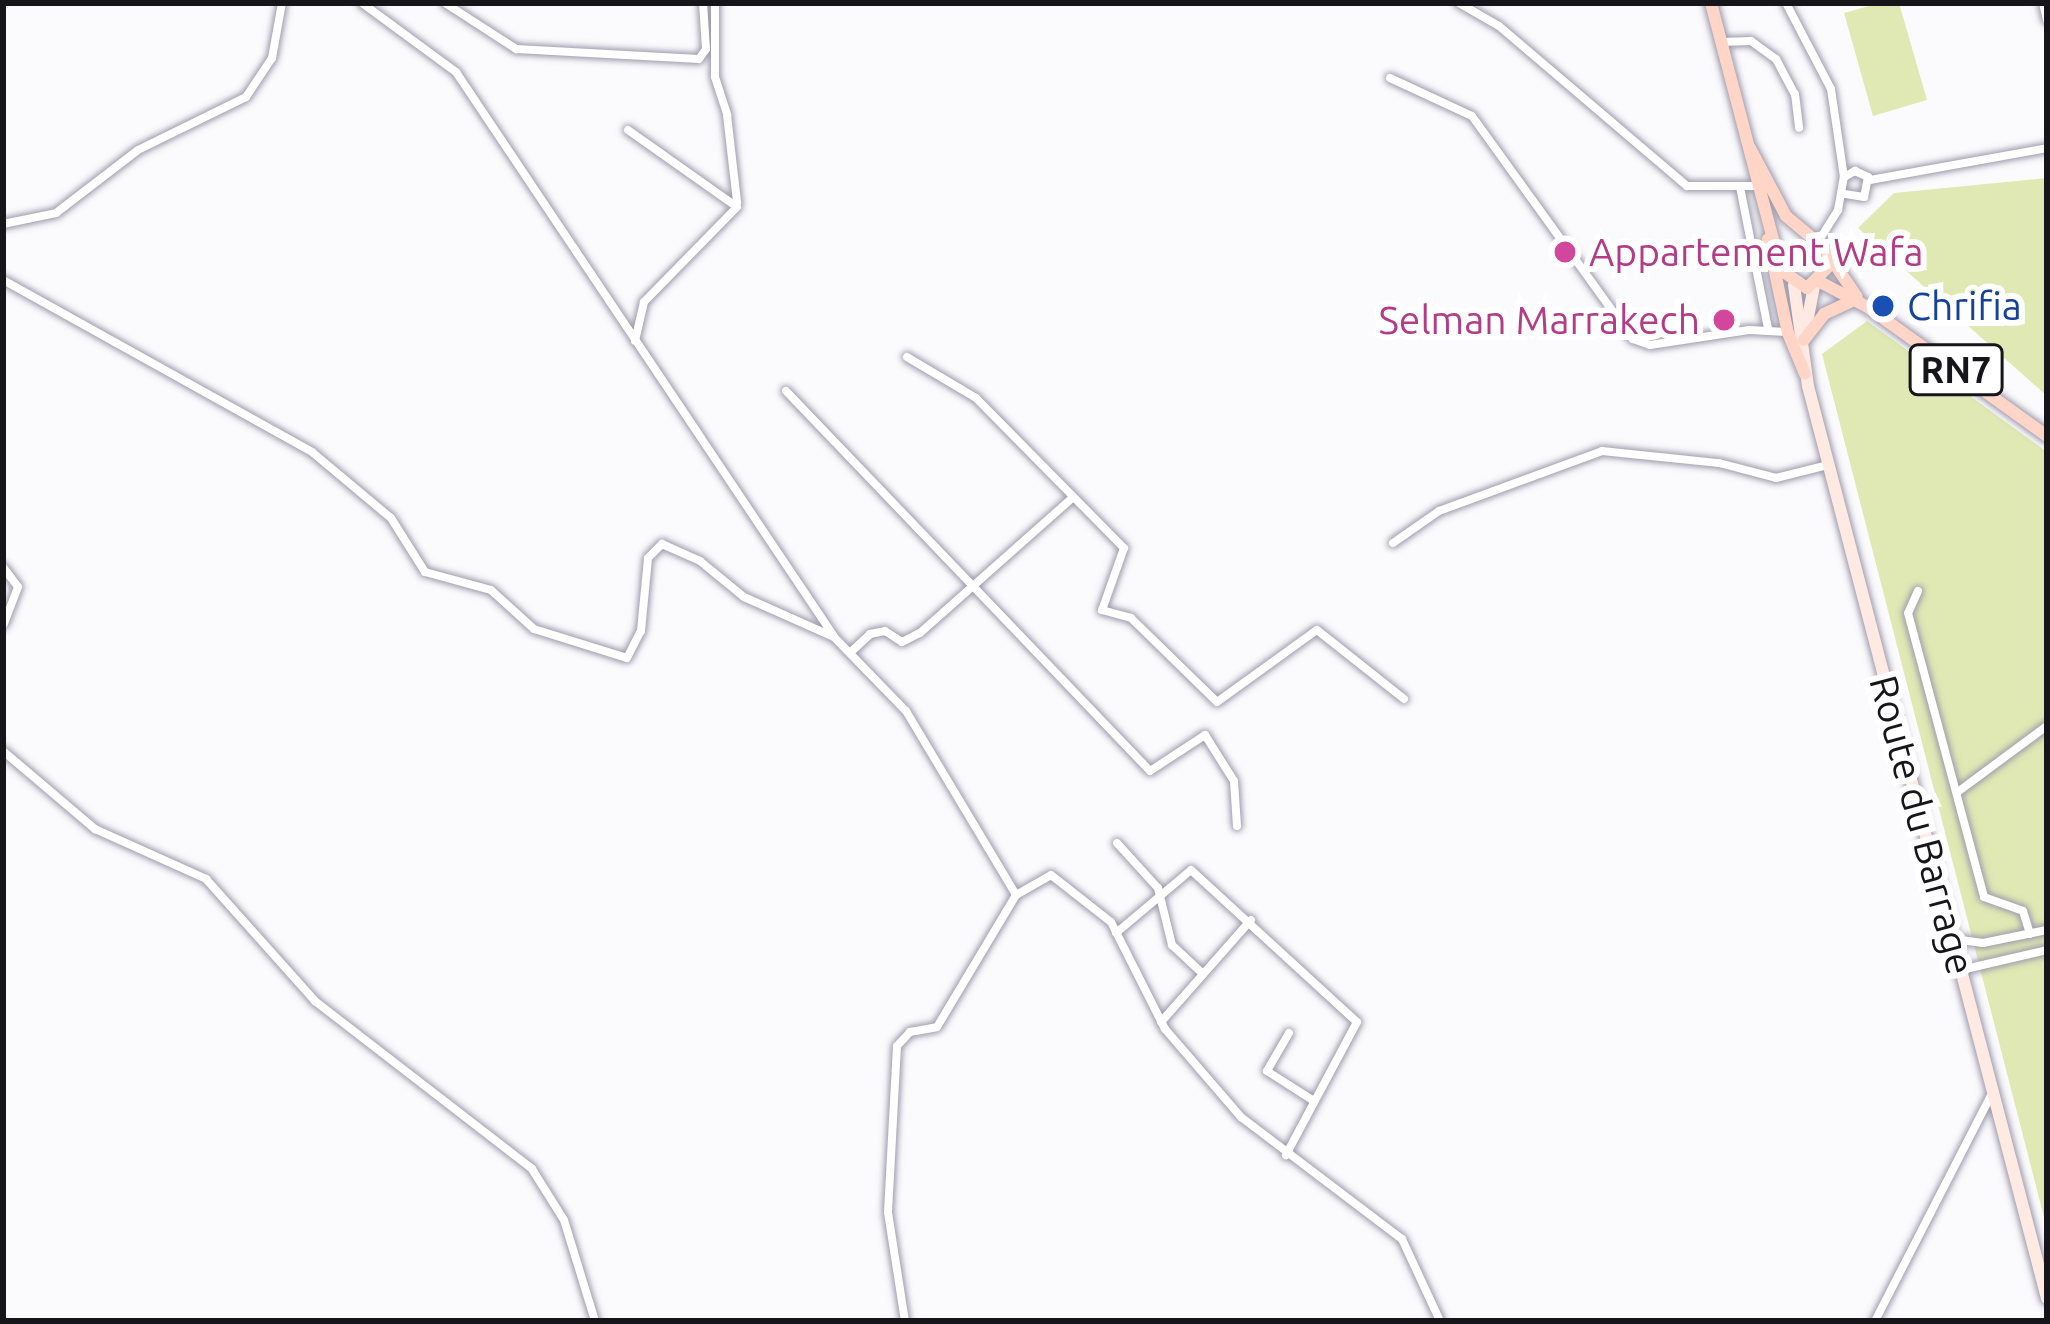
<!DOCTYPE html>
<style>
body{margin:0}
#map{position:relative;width:2050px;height:1324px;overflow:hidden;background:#fbfbfe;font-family:Ubuntu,sans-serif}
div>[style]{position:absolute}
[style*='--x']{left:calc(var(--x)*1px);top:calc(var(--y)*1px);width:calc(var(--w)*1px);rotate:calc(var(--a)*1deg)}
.green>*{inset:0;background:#e0e9b4}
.roads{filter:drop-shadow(0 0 3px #9f9cac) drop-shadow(0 0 3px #9f9cac)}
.minor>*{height:8px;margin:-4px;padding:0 4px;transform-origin:4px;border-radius:4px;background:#fff}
.secondary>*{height:12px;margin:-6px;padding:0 6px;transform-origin:6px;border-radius:6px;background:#ffeae3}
.primary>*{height:12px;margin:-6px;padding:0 6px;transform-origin:6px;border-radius:6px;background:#ffd5c8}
.dots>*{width:33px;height:33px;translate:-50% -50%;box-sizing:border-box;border:6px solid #fff;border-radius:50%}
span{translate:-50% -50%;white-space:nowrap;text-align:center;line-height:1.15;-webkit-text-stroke:12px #fff;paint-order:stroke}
.shield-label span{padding:3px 9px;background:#fff;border:3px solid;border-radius:9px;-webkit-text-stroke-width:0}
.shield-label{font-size:36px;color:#16151a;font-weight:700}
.hotel-label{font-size:39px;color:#b23c85}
.left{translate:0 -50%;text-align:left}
.right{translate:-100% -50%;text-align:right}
.transit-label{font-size:39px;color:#164399}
.street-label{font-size:39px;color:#16151a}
.frame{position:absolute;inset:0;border:6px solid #16151a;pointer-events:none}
</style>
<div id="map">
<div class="green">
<div style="clip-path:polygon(1880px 3px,1899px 3px,1927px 100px,1873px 116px,1844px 13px)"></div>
<div style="clip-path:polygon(2047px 178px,2047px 396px,1858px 228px,1894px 193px)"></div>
<div style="clip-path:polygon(1867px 321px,2047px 452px,2047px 1229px,1822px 354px)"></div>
</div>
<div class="roads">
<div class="minor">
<div style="--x:362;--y:3;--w:117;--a:36.3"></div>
<div style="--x:456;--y:72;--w:678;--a:56.19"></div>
<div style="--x:445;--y:3;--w:85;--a:32.9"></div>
<div style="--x:516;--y:49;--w:183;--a:3.1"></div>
<div style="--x:699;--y:59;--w:12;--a:-55"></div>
<div style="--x:706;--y:49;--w:46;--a:-93.7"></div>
<div style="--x:715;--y:3;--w:74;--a:90"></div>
<div style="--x:715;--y:77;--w:40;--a:72"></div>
<div style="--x:727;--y:115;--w:88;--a:83.4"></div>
<div style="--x:1459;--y:3;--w:46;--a:29.9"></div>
<div style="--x:1499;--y:26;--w:247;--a:40.4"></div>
<div style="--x:1687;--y:186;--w:66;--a:0"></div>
<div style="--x:1786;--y:3;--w:97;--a:62.4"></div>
<div style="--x:1831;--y:89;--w:89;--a:81.6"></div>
<div style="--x:2043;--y:3;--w:17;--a:77"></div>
<div style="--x:1721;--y:42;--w:30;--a:-2"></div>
<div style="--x:1751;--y:41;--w:31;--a:36"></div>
<div style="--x:1776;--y:59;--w:40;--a:62"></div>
<div style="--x:1795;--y:94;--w:34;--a:83"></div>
<div style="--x:1390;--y:78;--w:90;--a:24.9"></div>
<div style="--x:1472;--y:116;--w:275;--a:54.2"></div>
<div style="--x:1633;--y:339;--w:18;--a:19"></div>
<div style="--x:1650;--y:345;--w:100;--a:-8.6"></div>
<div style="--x:1749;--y:330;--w:37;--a:3"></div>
<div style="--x:628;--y:130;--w:133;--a:35.2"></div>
<div style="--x:737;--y:207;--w:133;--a:134.4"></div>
<div style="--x:644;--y:302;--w:40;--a:103"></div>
<div style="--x:1870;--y:180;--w:180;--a:-10.2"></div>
<div style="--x:1740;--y:187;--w:145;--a:78.8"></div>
<div style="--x:3;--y:224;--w:54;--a:-11.7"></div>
<div style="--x:56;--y:213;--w:103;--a:-37.5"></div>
<div style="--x:138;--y:150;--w:120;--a:-26.1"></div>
<div style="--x:246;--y:97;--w:47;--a:-56.3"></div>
<div style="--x:272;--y:58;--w:56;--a:-79.7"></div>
<div style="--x:1818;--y:242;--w:38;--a:-58"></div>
<div style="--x:1838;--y:210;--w:34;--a:-80"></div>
<div style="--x:1844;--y:177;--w:13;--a:-29"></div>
<div style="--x:1855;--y:171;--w:14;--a:25"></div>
<div style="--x:1868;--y:177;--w:20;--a:101"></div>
<div style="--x:1864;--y:197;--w:20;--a:-171"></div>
<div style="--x:3;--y:280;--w:354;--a:29.1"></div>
<div style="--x:312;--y:452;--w:103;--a:39.9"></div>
<div style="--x:391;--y:518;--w:64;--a:57.8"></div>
<div style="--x:425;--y:572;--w:68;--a:15.3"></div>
<div style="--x:491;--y:590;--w:58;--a:42.2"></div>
<div style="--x:534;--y:629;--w:97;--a:17.3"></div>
<div style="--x:627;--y:658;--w:30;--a:-63"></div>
<div style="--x:641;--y:631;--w:73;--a:-84.5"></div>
<div style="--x:648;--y:558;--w:20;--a:-45"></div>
<div style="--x:662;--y:544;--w:42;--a:24.1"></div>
<div style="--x:700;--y:561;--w:57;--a:39.3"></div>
<div style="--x:744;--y:597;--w:98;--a:24"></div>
<div style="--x:834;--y:637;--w:103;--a:45.8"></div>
<div style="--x:906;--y:711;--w:214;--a:59.1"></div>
<div style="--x:907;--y:357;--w:80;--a:30.7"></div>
<div style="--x:976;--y:398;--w:211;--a:45.4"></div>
<div style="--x:1124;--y:548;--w:66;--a:109.5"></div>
<div style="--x:1102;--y:610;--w:30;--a:15"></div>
<div style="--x:1131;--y:618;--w:120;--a:44.3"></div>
<div style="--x:1217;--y:702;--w:123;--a:-35.8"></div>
<div style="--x:1317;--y:630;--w:111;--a:38.4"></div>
<div style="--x:786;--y:391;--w:526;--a:46.23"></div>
<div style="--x:1150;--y:771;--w:66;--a:-33.2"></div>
<div style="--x:1205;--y:735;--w:54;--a:57.8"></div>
<div style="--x:1234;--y:781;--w:45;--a:86.2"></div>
<div style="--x:1393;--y:543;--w:56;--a:-34.8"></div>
<div style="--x:1439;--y:511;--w:174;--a:-20.2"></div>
<div style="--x:1602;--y:451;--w:118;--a:5.9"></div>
<div style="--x:1719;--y:463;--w:59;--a:14.7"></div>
<div style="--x:1776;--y:478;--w:54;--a:-14"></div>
<div style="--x:3;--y:567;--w:25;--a:53"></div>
<div style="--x:18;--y:587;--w:40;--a:111"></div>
<div style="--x:1918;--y:591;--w:24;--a:114"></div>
<div style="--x:1908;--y:613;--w:294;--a:75"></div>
<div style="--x:1984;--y:897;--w:41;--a:19.7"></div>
<div style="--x:2023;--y:911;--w:24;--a:73"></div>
<div style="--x:852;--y:651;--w:25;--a:-43"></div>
<div style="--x:870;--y:634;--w:15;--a:-11"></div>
<div style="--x:885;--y:631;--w:20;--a:33"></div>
<div style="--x:902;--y:642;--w:20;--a:-27"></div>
<div style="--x:920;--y:633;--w:202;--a:-41.6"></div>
<div style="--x:3;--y:751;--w:121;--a:40.3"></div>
<div style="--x:95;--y:829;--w:122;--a:24.2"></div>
<div style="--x:206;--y:879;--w:164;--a:48.2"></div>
<div style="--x:315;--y:1001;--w:274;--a:37.7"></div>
<div style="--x:532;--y:1169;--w:60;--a:57.9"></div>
<div style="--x:564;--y:1220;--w:106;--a:72.9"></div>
<div style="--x:1959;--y:791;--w:109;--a:-36.5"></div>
<div style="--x:1117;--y:843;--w:61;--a:47.7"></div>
<div style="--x:1158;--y:888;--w:59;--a:76.2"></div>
<div style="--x:1172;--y:945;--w:41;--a:43"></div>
<div style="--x:1116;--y:933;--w:98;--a:-40"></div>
<div style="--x:1191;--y:870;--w:225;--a:42.5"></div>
<div style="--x:1357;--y:1022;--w:151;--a:118.1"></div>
<div style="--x:1954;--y:939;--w:29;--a:8"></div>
<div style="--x:1983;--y:943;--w:65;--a:-11.5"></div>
<div style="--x:1961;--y:970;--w:88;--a:-13.1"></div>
<div style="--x:1161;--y:1022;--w:136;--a:-48.6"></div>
<div style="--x:1289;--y:1033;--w:44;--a:120.1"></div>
<div style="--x:1267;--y:1071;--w:56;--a:32.6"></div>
<div style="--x:905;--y:1321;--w:110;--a:-98.9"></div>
<div style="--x:888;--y:1212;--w:166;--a:-86.9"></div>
<div style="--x:897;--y:1046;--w:19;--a:-47"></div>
<div style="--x:910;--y:1032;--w:27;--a:-10"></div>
<div style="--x:937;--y:1027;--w:154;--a:-59.1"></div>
<div style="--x:1016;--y:895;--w:40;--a:-29.7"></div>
<div style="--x:1051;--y:875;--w:76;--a:38.1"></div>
<div style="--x:1111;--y:922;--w:120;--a:63.2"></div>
<div style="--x:1165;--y:1029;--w:116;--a:49.2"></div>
<div style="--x:1241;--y:1117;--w:202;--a:37.2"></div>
<div style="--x:1402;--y:1239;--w:90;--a:65.1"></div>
<div style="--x:1875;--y:1321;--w:256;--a:-62.8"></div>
</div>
<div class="secondary">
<div style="--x:1794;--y:285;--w:102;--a:82.1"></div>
<div style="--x:1808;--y:386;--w:943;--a:75.32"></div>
<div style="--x:1804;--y:338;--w:53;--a:-79.1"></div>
</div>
<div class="primary">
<div style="--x:1711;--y:3;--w:276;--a:75.3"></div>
<div style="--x:1781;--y:270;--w:32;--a:35"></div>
<div style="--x:1807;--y:288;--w:31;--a:-45"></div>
<div style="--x:1750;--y:148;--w:77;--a:62.1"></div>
<div style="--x:1786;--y:216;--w:48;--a:40"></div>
<div style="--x:1823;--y:247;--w:60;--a:55.8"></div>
<div style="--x:1768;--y:239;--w:96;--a:78"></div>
<div style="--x:1788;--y:333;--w:44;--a:67.5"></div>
<div style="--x:1820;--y:282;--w:52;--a:27.6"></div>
<div style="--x:1866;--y:306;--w:223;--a:35.7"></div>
<div style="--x:1804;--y:340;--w:33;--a:-52"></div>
<div style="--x:1824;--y:314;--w:33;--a:-25"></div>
</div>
</div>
<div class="dots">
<div style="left:1565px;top:252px;background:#d1479c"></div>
<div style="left:1883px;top:306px;background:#1a4fb4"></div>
<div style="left:1724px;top:320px;background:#d1479c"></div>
</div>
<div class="shield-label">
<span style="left:1956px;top:370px">RN7</span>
</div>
<div class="hotel-label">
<span class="left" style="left:1589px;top:252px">Appartement Wafa</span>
<span class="right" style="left:1700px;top:320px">Selman Marrakech</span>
</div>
<div class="transit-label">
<span class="left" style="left:1907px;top:306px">Chrifia</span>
</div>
<div class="street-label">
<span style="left:1922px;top:825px;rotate:75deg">Route du Barrage</span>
</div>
<div class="frame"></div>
</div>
